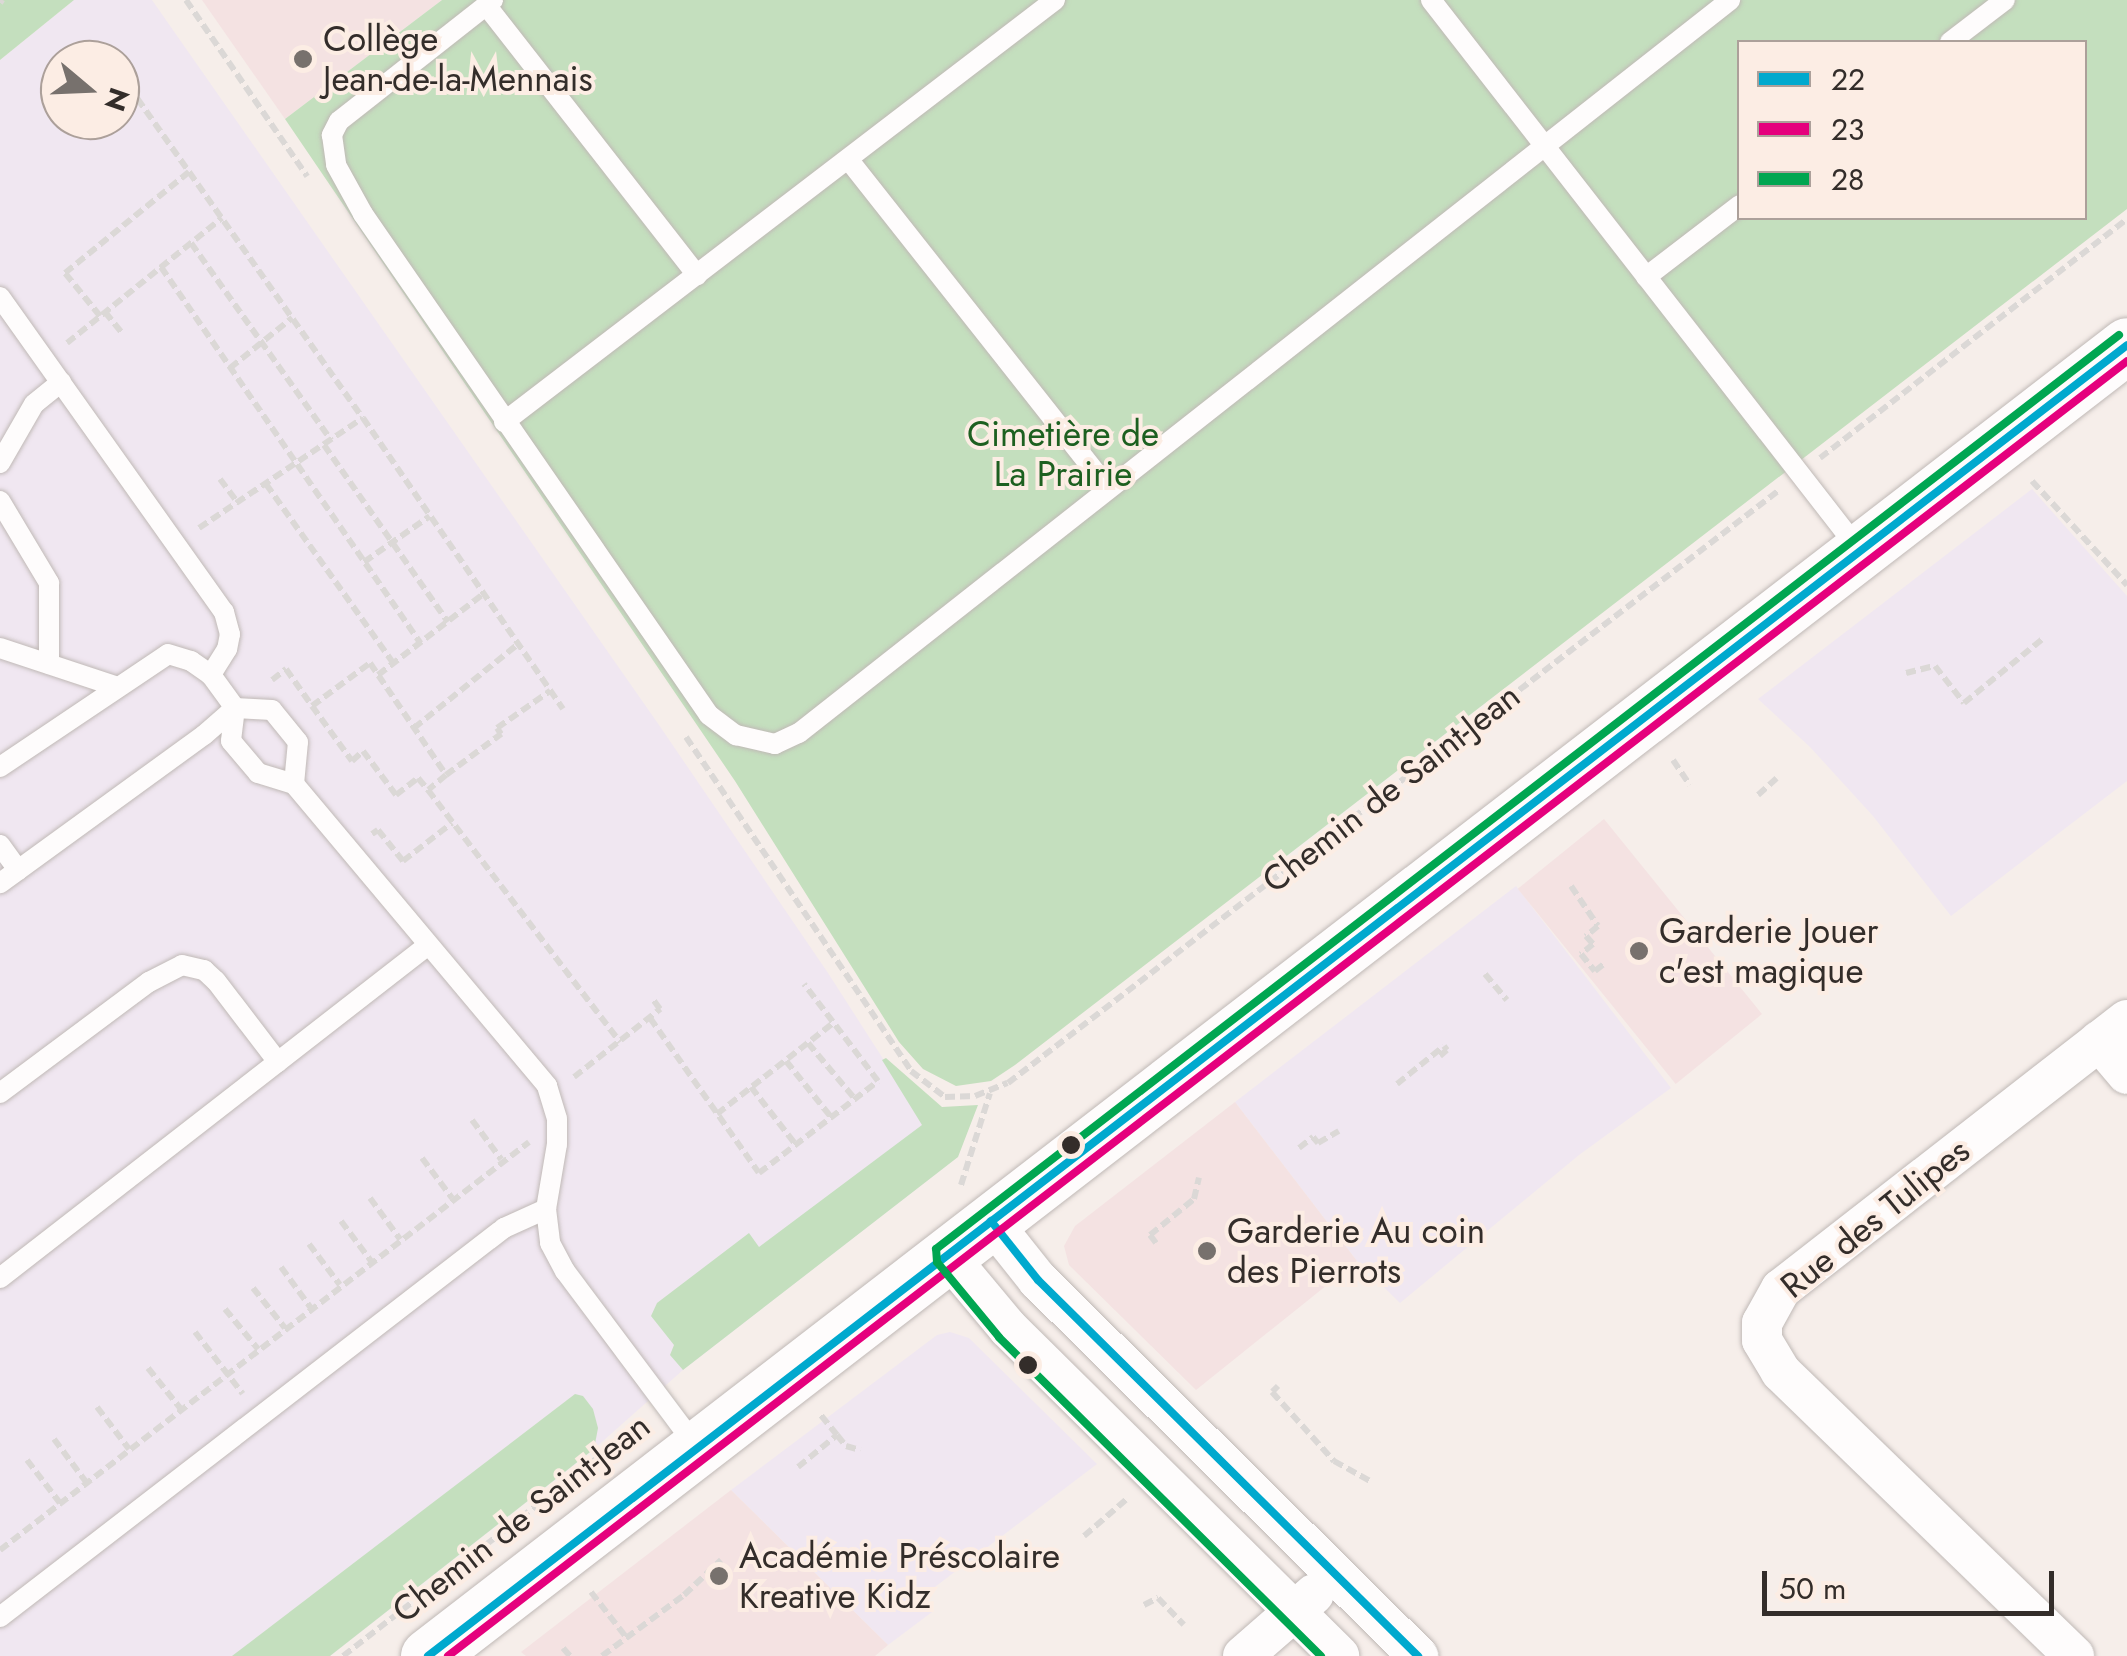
<!DOCTYPE html>
<meta charset="utf-8">
<style>
body{margin:0}
#map{position:relative;width:2127px;height:1656px;overflow:hidden;background:#f6eeea;font-family:Jost,sans-serif}
div>[style]{position:absolute}
[style*='--x']{left:calc(var(--x)*1px);top:calc(var(--y)*1px);width:calc(var(--w)*1px);rotate:calc(var(--a)*1deg)}
.commercial>*{inset:0;background:#f0e7f1}
.education>*{inset:0;background:#f4e2e2;transform-origin:0 0}
.green>*{inset:0;background:#c4dfbe}
.path>*{height:6px;margin-top:-3px;transform-origin:0;background:repeating-linear-gradient(90deg,#dbd8d6 0 10px,transparent 0 15px)}
.roads{filter:drop-shadow(0 0 2px #c0b9b6) drop-shadow(0 0 2px #c0b9b6)}
.lane>*{height:20px;margin:-10px;padding:0 10px;transform-origin:10px;border-radius:10px;background:#fefcfc}
.street>*{height:40px;margin:-20px;padding:0 20px;transform-origin:20px;border-radius:20px;background:#fefcfc}
.primary>*{height:55px;margin:-27.5px;padding:0 27.5px;transform-origin:27.5px;border-radius:27.5px;background:#fefcfc}
.bus-1>*{height:8px;margin:-4px;padding:0 4px;transform-origin:4px;border-radius:4px;background:#00a9ce}
.bus-2>*{height:8px;margin:-4px;padding:0 4px;transform-origin:4px;border-radius:4px;background:#e5007d}
.bus-3>*{height:8px;margin:-4px;padding:0 4px;transform-origin:4px;border-radius:4px;background:#00a651}
.dots>*{width:28px;height:28px;translate:-50% -50%;box-sizing:border-box;border:5px solid #fcede4;border-radius:50%}
span{translate:-50% -50%;white-space:nowrap;text-align:center;line-height:1.15;-webkit-text-stroke:8px #fcede4;paint-order:stroke}
.poi-label{font-size:35px;color:#332d2a}
.left{translate:0 -50%;text-align:left}
.park-label{font-size:35px;color:#1d6020}
.street-label{font-size:35px;color:#332d2a}
.legend{position:absolute;left:1737px;top:40px;width:350px;height:180px;box-sizing:border-box;background:#fcede4;border:2px solid #aca09a;margin:0;padding:12px 18px;list-style:none;font-size:30px;color:#332d2a}
.legend li{display:flex;align-items:center;gap:20px;height:50px}
.legend b{width:50px;border:2px solid #aca09a}
.north{position:absolute;left:40px;top:40px;width:100px;height:100px;box-sizing:border-box;background:#fcede4;border:2px solid #aca09a;border-radius:50%;rotate:109deg;font-size:28px;font-weight:700;line-height:40px;text-align:center;color:#332d2a}
.north::after{content:'';display:block;margin:auto;width:35px;height:45px;background:#77716d;clip-path:polygon(50% 0,100% 100%,50% 72%,0 100%)}
.scale{position:absolute;left:1762px;top:1571px;width:292px;height:45px;box-sizing:border-box;border:5px solid #332d2a;border-top:0;padding-left:12px;font-size:30px;line-height:35px;white-space:nowrap;color:#332d2a;-webkit-text-stroke:8px #fcede4;paint-order:stroke}
</style>
<div id="map">
<div class="commercial">
<div style="clip-path:polygon(evenodd,74px 0,152px 0,659px 725px,828px 973px,950px 1163px,683px 1370px,594px 1449px,330px 1656px,0 1656px,0 60px,74px 0,60px 60px,120px 60px,120px 120px,60px 120px,60px 60px)"></div>
<div style="clip-path:polygon(2032px 489px,2127px 596px,2127px 781px,1951px 916px,1873px 816px,1810px 747px,1758px 699px)"></div>
<div style="clip-path:polygon(1516px 886px,1671px 1088px,1579px 1155px,1400px 1303px,1357px 1261px,1235px 1102px)"></div>
<div style="clip-path:polygon(950px 1332px,969px 1338px,1097px 1464px,919px 1599px,932px 1612px,888px 1645px,731px 1490px,937px 1335px)"></div>
</div>
<div class="education">
<div style="clip-path:polygon(202px 0,442px 0,285px 119px)"></div>
<div style="left:1604px;top:819px;width:251px;height:111px;rotate:51deg"></div>
<div style="clip-path:polygon(1235px 1102px,1357px 1261px,1196px 1390px,1069px 1265px,1064px 1246px,1075px 1226px)"></div>
<div style="clip-path:polygon(731px 1490px,888px 1645px,875px 1656px,526px 1656px,521px 1652px)"></div>
</div>
<div class="green">
<div style="clip-path:polygon(0 0,74px 0,0 60px)"></div>
<div style="clip-path:polygon(evenodd,442px 0,2127px 0,2127px 209px,1015px 1065px,991px 1081px,956px 1086px,923px 1069px,899px 1042px,735px 781px,285px 119px,442px 0,1740px 42px,2084px 42px,2084px 218px,1740px 218px,1740px 42px)"></div>
<div style="clip-path:polygon(886px 1058px,942px 1107px,978px 1105px,958px 1157px,683px 1370px,670px 1355px,674px 1345px,651px 1316px,657px 1303px,749px 1233px,759px 1247px,922px 1125px,882px 1060px)"></div>
<div style="clip-path:polygon(575px 1394px,583px 1396px,593px 1409px,598px 1428px,594px 1449px,330px 1656px,232px 1656px)"></div>
</div>
<div class="path">
<div style="--x:186;--y:0;--w:214;--a:55.5"></div>
<div style="--x:0;--y:3;--w:4;--a:-56"></div>
<div style="--x:103;--y:50;--w:12;--a:55"></div>
<div style="--x:120;--y:74;--w:421;--a:54.8"></div>
<div style="--x:191;--y:243;--w:242;--a:54.6"></div>
<div style="--x:161;--y:267;--w:457;--a:55.4"></div>
<div style="--x:105;--y:312;--w:27;--a:51"></div>
<div style="--x:100;--y:316;--w:55;--a:-129.1"></div>
<div style="--x:65;--y:273;--w:160;--a:-39.2"></div>
<div style="--x:67;--y:343;--w:199;--a:-38.9"></div>
<div style="--x:230;--y:368;--w:80;--a:-38.9"></div>
<div style="--x:324;--y:445;--w:216;--a:55"></div>
<div style="--x:1820;--y:458;--w:389;--a:-37.9"></div>
<div style="--x:220;--y:479;--w:30;--a:53"></div>
<div style="--x:2032;--y:481;--w:141;--a:47.6"></div>
<div style="--x:266;--y:484;--w:219;--a:54.6"></div>
<div style="--x:199;--y:528;--w:197;--a:-33.9"></div>
<div style="--x:363;--y:418;--w:353;--a:55.5"></div>
<div style="--x:364;--y:562;--w:80;--a:-34.9"></div>
<div style="--x:1906;--y:673;--w:30;--a:-14"></div>
<div style="--x:1935;--y:666;--w:47;--a:51.9"></div>
<div style="--x:1964;--y:703;--w:104;--a:-39.2"></div>
<div style="--x:378;--y:675;--w:133;--a:-37.6"></div>
<div style="--x:272;--y:680;--w:18;--a:-38"></div>
<div style="--x:286;--y:669;--w:45;--a:54.9"></div>
<div style="--x:312;--y:706;--w:72;--a:-36.6"></div>
<div style="--x:370;--y:663;--w:135;--a:55.8"></div>
<div style="--x:446;--y:775;--w:23;--a:140"></div>
<div style="--x:428;--y:790;--w:317;--a:52.7"></div>
<div style="--x:312;--y:706;--w:68;--a:54"></div>
<div style="--x:352;--y:761;--w:15;--a:-42"></div>
<div style="--x:363;--y:751;--w:55;--a:53.1"></div>
<div style="--x:396;--y:795;--w:28;--a:-38"></div>
<div style="--x:418;--y:778;--w:16;--a:50"></div>
<div style="--x:414;--y:728;--w:134;--a:-38.9"></div>
<div style="--x:686;--y:737;--w:403;--a:56"></div>
<div style="--x:911;--y:1071;--w:43;--a:37.4"></div>
<div style="--x:945;--y:1097;--w:30;--a:-2"></div>
<div style="--x:975;--y:1096;--w:35;--a:-22"></div>
<div style="--x:1008;--y:1083;--w:971;--a:-37.55"></div>
<div style="--x:1673;--y:760;--w:30;--a:56"></div>
<div style="--x:446;--y:775;--w:69;--a:-36.7"></div>
<div style="--x:501;--y:734;--w:7;--a:-124"></div>
<div style="--x:497;--y:728;--w:65;--a:-34.9"></div>
<div style="--x:1758;--y:795;--w:25;--a:-42"></div>
<div style="--x:372;--y:834;--w:7;--a:-34"></div>
<div style="--x:378;--y:830;--w:40;--a:51"></div>
<div style="--x:403;--y:861;--w:62;--a:-37.8"></div>
<div style="--x:1571;--y:886;--w:48;--a:56"></div>
<div style="--x:1598;--y:926;--w:16;--a:140"></div>
<div style="--x:1586;--y:936;--w:11;--a:49"></div>
<div style="--x:1593;--y:944;--w:16;--a:140"></div>
<div style="--x:1581;--y:954;--w:22;--a:51"></div>
<div style="--x:1595;--y:971;--w:11;--a:-38"></div>
<div style="--x:1485;--y:974;--w:34;--a:50"></div>
<div style="--x:650;--y:1018;--w:189;--a:54.9"></div>
<div style="--x:759;--y:1173;--w:150;--a:-37.7"></div>
<div style="--x:878;--y:1081;--w:122;--a:-127.3"></div>
<div style="--x:808;--y:1043;--w:73;--a:50"></div>
<div style="--x:1440;--y:1056;--w:9;--a:-41"></div>
<div style="--x:1447;--y:1050;--w:5;--a:-127"></div>
<div style="--x:786;--y:1061;--w:72;--a:51.2"></div>
<div style="--x:574;--y:1077;--w:110;--a:-38.3"></div>
<div style="--x:660;--y:1009;--w:14;--a:-126"></div>
<div style="--x:1397;--y:1084;--w:60;--a:-39"></div>
<div style="--x:751;--y:1087;--w:73;--a:52.2"></div>
<div style="--x:717;--y:1114;--w:147;--a:-38.1"></div>
<div style="--x:472;--y:1120;--w:49;--a:53.4"></div>
<div style="--x:1299;--y:1148;--w:18;--a:-38"></div>
<div style="--x:1313;--y:1137;--w:8;--a:50"></div>
<div style="--x:1318;--y:1143;--w:24;--a:-30"></div>
<div style="--x:422;--y:1158;--w:50;--a:53.1"></div>
<div style="--x:961;--y:1185;--w:96;--a:-72.5"></div>
<div style="--x:370;--y:1198;--w:51;--a:53.8"></div>
<div style="--x:341;--y:1221;--w:50;--a:53.1"></div>
<div style="--x:1156;--y:1243;--w:10;--a:-127"></div>
<div style="--x:1150;--y:1235;--w:57;--a:-39.3"></div>
<div style="--x:1194;--y:1199;--w:22;--a:-77"></div>
<div style="--x:309;--y:1244;--w:51;--a:52.9"></div>
<div style="--x:281;--y:1267;--w:51;--a:53.8"></div>
<div style="--x:253;--y:1288;--w:51;--a:51.3"></div>
<div style="--x:225;--y:1309;--w:52;--a:50.5"></div>
<div style="--x:195;--y:1332;--w:78;--a:52.3"></div>
<div style="--x:148;--y:1368;--w:53;--a:51.2"></div>
<div style="--x:1278;--y:1386;--w:8;--a:135"></div>
<div style="--x:1272;--y:1392;--w:93;--a:48.1"></div>
<div style="--x:1334;--y:1461;--w:41;--a:29.1"></div>
<div style="--x:97;--y:1407;--w:53;--a:52.7"></div>
<div style="--x:837;--y:1435;--w:14;--a:51"></div>
<div style="--x:846;--y:1446;--w:15;--a:16"></div>
<div style="--x:54;--y:1439;--w:54;--a:53.3"></div>
<div style="--x:27;--y:1460;--w:54;--a:52.5"></div>
<div style="--x:798;--y:1467;--w:50;--a:-39.4"></div>
<div style="--x:837;--y:1435;--w:26;--a:-129"></div>
<div style="--x:1084;--y:1536;--w:58;--a:-40.8"></div>
<div style="--x:0;--y:1550;--w:668;--a:-37.64"></div>
<div style="--x:591;--y:1592;--w:57;--a:52.1"></div>
<div style="--x:1144;--y:1605;--w:16;--a:-27"></div>
<div style="--x:1158;--y:1598;--w:37;--a:46"></div>
<div style="--x:563;--y:1648;--w:11;--a:49"></div>
<div style="--x:343;--y:1656;--w:379;--a:-37.9"></div>
<div style="--x:602;--y:1656;--w:102;--a:-36.6"></div>
<div style="--x:684;--y:1595;--w:51;--a:-43.4"></div>
</div>
<div class="roads">
<div class="lane">
<div style="--x:493;--y:0;--w:196;--a:141.8"></div>
<div style="--x:339;--y:121;--w:16;--a:117"></div>
<div style="--x:332;--y:135;--w:30;--a:82"></div>
<div style="--x:336;--y:165;--w:56;--a:61.1"></div>
<div style="--x:363;--y:214;--w:609;--a:55.37"></div>
<div style="--x:709;--y:715;--w:34;--a:37"></div>
<div style="--x:736;--y:735;--w:40;--a:13"></div>
<div style="--x:775;--y:744;--w:26;--a:-25"></div>
<div style="--x:799;--y:733;--w:1185;--a:-38.21"></div>
<div style="--x:1431;--y:0;--w:698;--a:52.1"></div>
<div style="--x:486;--y:5;--w:343;--a:52"></div>
<div style="--x:1950;--y:42;--w:69;--a:-37.4"></div>
<div style="--x:848;--y:159;--w:419;--a:51.7"></div>
<div style="--x:1646;--y:277;--w:118;--a:-37.5"></div>
<div style="--x:0;--y:297;--w:387;--a:54.6"></div>
<div style="--x:224;--y:612;--w:23;--a:75"></div>
<div style="--x:230;--y:634;--w:15;--a:101"></div>
<div style="--x:227;--y:649;--w:31;--a:122"></div>
<div style="--x:504;--y:422;--w:694;--a:-37.45"></div>
<div style="--x:0;--y:463;--w:68;--a:-60"></div>
<div style="--x:34;--y:404;--w:35;--a:-39"></div>
<div style="--x:0;--y:501;--w:96;--a:59.1"></div>
<div style="--x:49;--y:583;--w:81;--a:90"></div>
<div style="--x:0;--y:648;--w:121;--a:18.3"></div>
<div style="--x:0;--y:767;--w:202;--a:-33.9"></div>
<div style="--x:168;--y:654;--w:24;--a:17"></div>
<div style="--x:191;--y:661;--w:24;--a:35"></div>
<div style="--x:211;--y:675;--w:41;--a:54"></div>
<div style="--x:235;--y:708;--w:33;--a:97"></div>
<div style="--x:231;--y:741;--w:42;--a:49.8"></div>
<div style="--x:258;--y:773;--w:38;--a:17"></div>
<div style="--x:294;--y:784;--w:42;--a:-84.6"></div>
<div style="--x:298;--y:742;--w:41;--a:-129.1"></div>
<div style="--x:272;--y:710;--w:37;--a:-177"></div>
<div style="--x:235;--y:708;--w:41;--a:138.9"></div>
<div style="--x:204;--y:735;--w:252;--a:144"></div>
<div style="--x:294;--y:784;--w:394;--a:50"></div>
<div style="--x:547;--y:1086;--w:34;--a:73"></div>
<div style="--x:557;--y:1119;--w:25;--a:90"></div>
<div style="--x:557;--y:1144;--w:66;--a:99.6"></div>
<div style="--x:546;--y:1209;--w:34;--a:83"></div>
<div style="--x:550;--y:1243;--w:32;--a:62"></div>
<div style="--x:565;--y:1271;--w:217;--a:53.2"></div>
<div style="--x:0;--y:845;--w:31;--a:54"></div>
<div style="--x:0;--y:1093;--w:186;--a:-36.7"></div>
<div style="--x:149;--y:982;--w:37;--a:-27"></div>
<div style="--x:182;--y:965;--w:23;--a:13"></div>
<div style="--x:204;--y:970;--w:16;--a:43"></div>
<div style="--x:216;--y:981;--w:102;--a:52.6"></div>
<div style="--x:0;--y:1278;--w:541;--a:-37.87"></div>
<div style="--x:0;--y:1617;--w:637;--a:-37.66"></div>
<div style="--x:504;--y:1228;--w:46;--a:-24.3"></div>
</div>
<div class="street">
<div style="--x:2099;--y:1041;--w:43;--a:49.7"></div>
<div style="--x:991;--y:1221;--w:75;--a:51.5"></div>
<div style="--x:1038;--y:1280;--w:535;--a:44.7"></div>
<div style="--x:947;--y:1255;--w:95;--a:50.1"></div>
<div style="--x:1008;--y:1328;--w:466;--a:44.7"></div>
<div style="--x:1243;--y:1656;--w:94;--a:-41.1"></div>
<div style="--x:2074;--y:1656;--w:408;--a:-135.9"></div>
<div style="--x:1781;--y:1372;--w:37;--a:-121"></div>
<div style="--x:1762;--y:1340;--w:17;--a:-90"></div>
<div style="--x:1762;--y:1323;--w:39;--a:-61"></div>
<div style="--x:1781;--y:1289;--w:438;--a:-37.9"></div>
</div>
<div class="primary">
<div style="--x:428;--y:1656;--w:2146;--a:-37.65"></div>
</div>
</div>
<div class="bus-1">
<div style="--x:991;--y:1221;--w:75;--a:51.5"></div>
<div style="--x:1038;--y:1280;--w:535;--a:44.7"></div>
<div style="--x:428;--y:1656;--w:2146;--a:-37.65"></div>
</div>
<div class="bus-2">
<div style="--x:448;--y:1656;--w:2120;--a:-37.64"></div>
</div>
<div class="bus-3">
<div style="--x:1321;--y:1656;--w:453;--a:-135.3"></div>
<div style="--x:999;--y:1337;--w:97;--a:-129.6"></div>
<div style="--x:937;--y:1262;--w:13;--a:-94"></div>
<div style="--x:936;--y:1249;--w:1495;--a:-37.69"></div>
</div>
<div class="dots">
<div style="left:303px;top:59px;background:#77716d"></div>
<div style="left:1639px;top:951px;background:#77716d"></div>
<div style="left:1071px;top:1145px;background:#332d2a"></div>
<div style="left:1207px;top:1251px;background:#77716d"></div>
<div style="left:1028px;top:1365px;background:#332d2a"></div>
<div style="left:719px;top:1576px;background:#77716d"></div>
</div>
<div class="poi-label">
<span class="left" style="left:323px;top:59px">Collège<br>Jean-de-la-Mennais</span>
<span class="left" style="left:1659px;top:951px">Garderie Jouer<br>c'est magique</span>
<span class="left" style="left:1227px;top:1251px">Garderie Au coin<br>des Pierrots</span>
<span class="left" style="left:739px;top:1576px">Académie Préscolaire<br>Kreative Kidz</span>
</div>
<div class="park-label">
<span style="left:1063px;top:454px">Cimetière de<br>La Prairie</span>
</div>
<div class="street-label">
<span style="left:1391px;top:788px;rotate:-38deg">Chemin de Saint-Jean</span>
<span style="left:1875px;top:1218px;rotate:-39deg">Rue des Tulipes</span>
<span style="left:521px;top:1518px;rotate:-38deg">Chemin de Saint-Jean</span>
</div>
<ul class="legend">
<li><b style="height:12px;background:#00a9ce"></b>22</li>
<li><b style="height:12px;background:#e5007d"></b>23</li>
<li><b style="height:12px;background:#00a651"></b>28</li>
</ul>
<div class="north">N</div>
<div class="scale">50 m</div>
</div>
